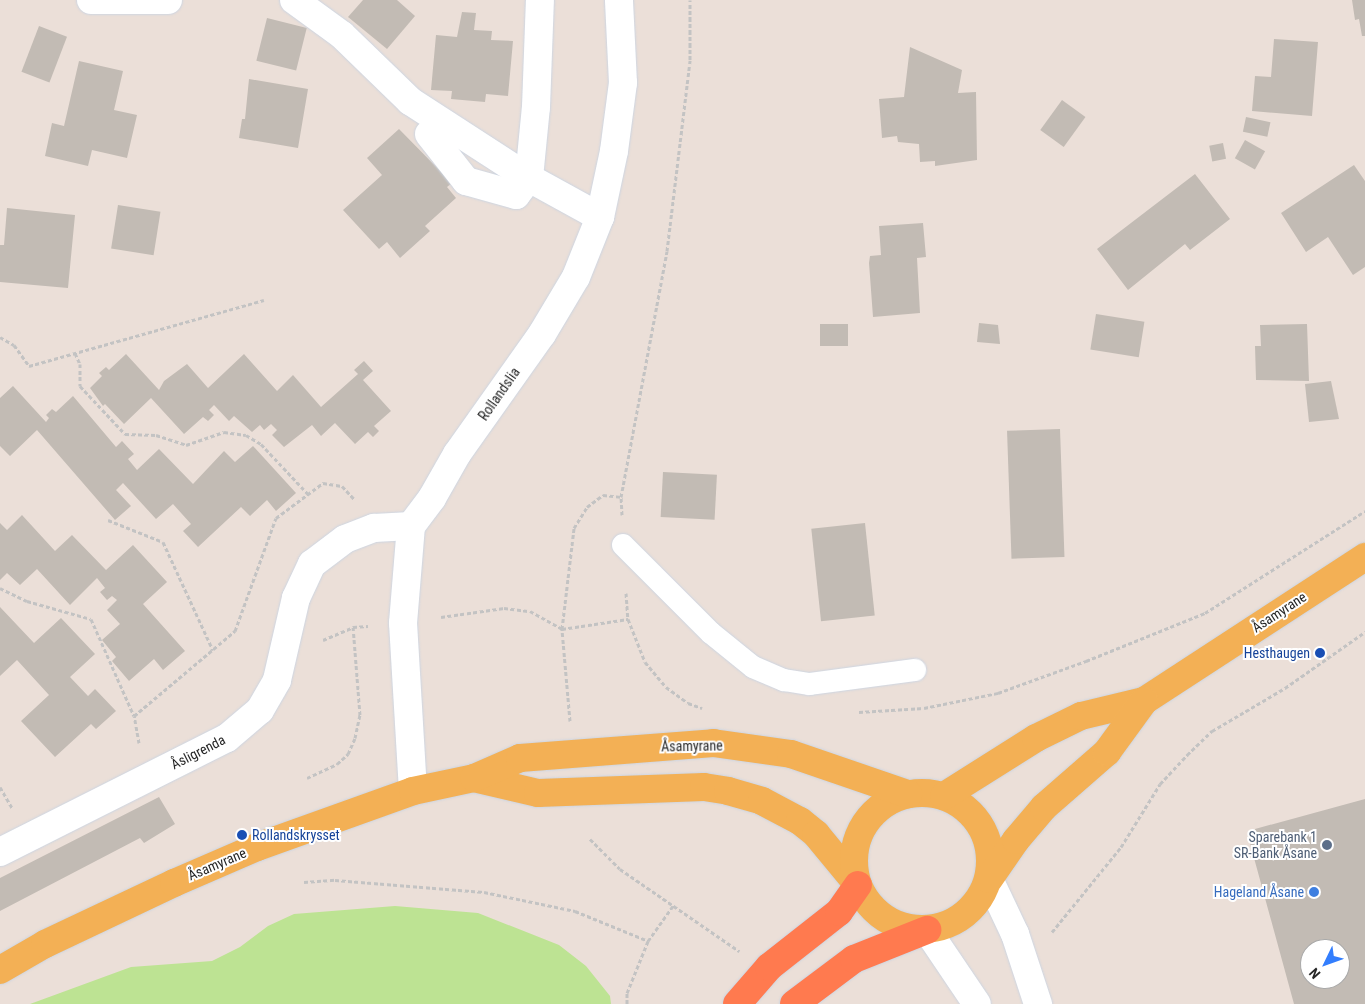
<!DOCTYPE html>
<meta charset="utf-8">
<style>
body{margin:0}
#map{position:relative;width:1365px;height:1004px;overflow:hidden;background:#ebdfd8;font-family:"Roboto Condensed",sans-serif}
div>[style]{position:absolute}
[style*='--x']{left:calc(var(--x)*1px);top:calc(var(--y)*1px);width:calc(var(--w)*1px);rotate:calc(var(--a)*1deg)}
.green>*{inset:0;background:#bde393}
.building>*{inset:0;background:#c2bbb4;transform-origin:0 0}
.path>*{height:3px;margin-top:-1.5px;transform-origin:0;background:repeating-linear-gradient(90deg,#c3c3c3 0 4px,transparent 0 6.5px)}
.roads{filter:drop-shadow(0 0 1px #cdd5e1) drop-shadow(0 0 1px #cdd5e1)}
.lane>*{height:22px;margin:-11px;padding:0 11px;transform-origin:11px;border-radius:11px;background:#fff}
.street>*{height:28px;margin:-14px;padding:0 14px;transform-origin:14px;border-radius:14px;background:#fff}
.secondary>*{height:28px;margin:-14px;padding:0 14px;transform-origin:14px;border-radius:14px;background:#fff}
.primary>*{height:28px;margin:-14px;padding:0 14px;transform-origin:14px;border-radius:14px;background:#f3b055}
.primary>.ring{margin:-14px;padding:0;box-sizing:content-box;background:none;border:28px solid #f3b055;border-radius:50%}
.highway>*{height:28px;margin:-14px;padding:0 14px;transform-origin:14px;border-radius:14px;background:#ff7a4f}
.dots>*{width:14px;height:14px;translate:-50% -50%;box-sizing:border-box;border:2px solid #fff;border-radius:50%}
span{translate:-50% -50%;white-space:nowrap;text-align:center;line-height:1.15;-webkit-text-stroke:4px #fff;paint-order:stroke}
.street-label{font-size:14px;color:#272727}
.transit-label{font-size:14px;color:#164399}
.right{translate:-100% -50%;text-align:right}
.left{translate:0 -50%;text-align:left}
.service-label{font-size:14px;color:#4e5e75}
.shop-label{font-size:14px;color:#366cbe}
.north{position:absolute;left:1300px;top:939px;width:50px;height:50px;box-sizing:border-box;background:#fff;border:1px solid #a9a9a9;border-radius:50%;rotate:228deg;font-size:14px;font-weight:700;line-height:20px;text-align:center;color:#272727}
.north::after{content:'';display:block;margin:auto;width:18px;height:22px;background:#337efd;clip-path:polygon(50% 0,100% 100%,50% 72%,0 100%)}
</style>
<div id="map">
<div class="green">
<div style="clip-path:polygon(395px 906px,478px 913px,559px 945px,586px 966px,610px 996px,611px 1004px,30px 1004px,131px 967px,212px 961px,240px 947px,268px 926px,294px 914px)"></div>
</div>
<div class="building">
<div style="clip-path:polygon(363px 0,397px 0,415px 16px,387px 49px,348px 17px)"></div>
<div style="clip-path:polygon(1352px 0,1365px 0,1365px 36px,1362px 36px,1359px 19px,1355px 20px)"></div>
<div style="clip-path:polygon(462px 12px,476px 13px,474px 30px,492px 31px,491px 40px,513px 41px,508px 96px,486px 94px,485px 102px,451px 99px,452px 91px,431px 90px,436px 35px,457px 37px)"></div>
<div style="left:267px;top:18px;width:41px;height:44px;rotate:14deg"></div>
<div style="left:39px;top:26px;width:30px;height:49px;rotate:21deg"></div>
<div style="clip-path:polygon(1274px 39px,1318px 42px,1312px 116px,1252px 111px,1255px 76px,1271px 77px)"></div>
<div style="clip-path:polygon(910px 47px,962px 70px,958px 93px,976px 92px,977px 160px,935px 166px,935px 161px,920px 162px,919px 144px,898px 142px,897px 136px,882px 138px,879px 99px,904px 97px)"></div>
<div style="clip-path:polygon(79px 61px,123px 71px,114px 110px,137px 115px,127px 158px,92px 150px,88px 166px,45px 156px,52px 123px,64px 126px)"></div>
<div style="clip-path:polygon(249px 79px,308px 89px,298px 148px,239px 138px,242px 119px,245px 119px)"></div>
<div style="left:1062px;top:100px;width:29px;height:37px;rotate:36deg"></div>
<div style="left:1246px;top:117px;width:25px;height:15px;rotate:12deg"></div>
<div style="clip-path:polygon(399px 129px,452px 183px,447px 187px,456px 198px,425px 226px,430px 231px,400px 258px,387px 242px,379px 249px,343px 210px,382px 175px,367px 158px)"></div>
<div style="left:1245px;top:140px;width:23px;height:21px;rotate:29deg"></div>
<div style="left:1223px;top:143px;width:16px;height:14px;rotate:79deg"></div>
<div style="clip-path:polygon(1354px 165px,1365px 181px,1365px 267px,1353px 275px,1328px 237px,1306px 252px,1281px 213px)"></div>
<div style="clip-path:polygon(1195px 174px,1230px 219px,1190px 250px,1185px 244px,1128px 290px,1097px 249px)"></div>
<div style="left:118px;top:205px;width:43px;height:44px;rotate:9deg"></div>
<div style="clip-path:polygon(7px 208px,75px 215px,68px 288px,0 282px,0 245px,4px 245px)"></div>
<div style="clip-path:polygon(923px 223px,926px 257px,917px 258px,920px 313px,873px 317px,869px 263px,870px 256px,881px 255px,879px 226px)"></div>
<div style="left:1096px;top:314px;width:49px;height:36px;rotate:9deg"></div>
<div style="clip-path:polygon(979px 323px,998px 325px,1000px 344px,977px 342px)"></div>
<div style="left:820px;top:324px;width:28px;height:22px"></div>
<div style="clip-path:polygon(1307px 324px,1309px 381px,1256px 380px,1255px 346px,1261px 346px,1260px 325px)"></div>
<div style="clip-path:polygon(126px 354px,159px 390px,164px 381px,187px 364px,208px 388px,244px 354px,277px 391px,293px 375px,321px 407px,358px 374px,354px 370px,364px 361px,373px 371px,363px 380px,391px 411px,374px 426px,379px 431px,373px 437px,368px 432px,355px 444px,335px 423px,321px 436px,312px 425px,284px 447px,272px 435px,277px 430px,271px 424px,264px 430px,260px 425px,252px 432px,234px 416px,229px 421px,214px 405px,209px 410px,214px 415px,208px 421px,203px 417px,184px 434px,151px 398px,124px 424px,105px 404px,103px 406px,90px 388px,102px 376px,99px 373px,106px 367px,109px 370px)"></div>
<div style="clip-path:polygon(1331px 381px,1339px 419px,1309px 422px,1305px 384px)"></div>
<div style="clip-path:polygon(13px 386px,46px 422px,49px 418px,46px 415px,52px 409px,56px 412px,73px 396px,116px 447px,122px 441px,134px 454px,128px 459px,137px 470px,159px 449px,193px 484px,224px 451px,235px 462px,253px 446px,296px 493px,276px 511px,267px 500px,250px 516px,241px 507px,198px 547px,183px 531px,191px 524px,173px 504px,156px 519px,123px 483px,116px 490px,131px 506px,115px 520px,37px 430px,10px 456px,0 446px,0 398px)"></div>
<div style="left:1060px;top:429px;width:128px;height:53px;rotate:88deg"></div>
<div style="left:663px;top:472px;width:54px;height:45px;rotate:3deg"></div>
<div style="clip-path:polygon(22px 515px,55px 551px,72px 535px,106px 570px,133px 545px,167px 582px,143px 604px,185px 651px,163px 670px,154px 659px,129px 681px,112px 661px,116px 657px,102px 640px,120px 624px,107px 610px,117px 600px,112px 596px,107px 600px,100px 592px,105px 588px,97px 578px,70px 605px,37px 569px,20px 585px,7px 573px,0 580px,0 523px,7px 530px)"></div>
<div style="left:865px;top:523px;width:93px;height:54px;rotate:84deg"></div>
<div style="clip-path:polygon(0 607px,34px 643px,61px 618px,95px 654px,70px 677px,88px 696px,95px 689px,116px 711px,96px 729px,91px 724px,55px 757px,21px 721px,49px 695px,17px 660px,0 676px)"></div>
<div style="clip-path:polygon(159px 797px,175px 824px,144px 843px,140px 838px,0 911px,0 878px)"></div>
<div style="clip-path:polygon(evenodd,1365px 799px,1365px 1004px,1294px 1004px,1248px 836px,1256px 834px,1255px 829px,1365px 799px,1310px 949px,1340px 949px,1340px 979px,1310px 979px,1310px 949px)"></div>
</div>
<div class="path">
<div style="--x:0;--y:337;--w:16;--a:30"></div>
<div style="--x:14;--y:345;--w:26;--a:54"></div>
<div style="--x:29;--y:366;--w:244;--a:-15.7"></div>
<div style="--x:75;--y:353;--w:12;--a:66"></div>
<div style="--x:80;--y:364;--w:22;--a:90"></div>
<div style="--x:80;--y:386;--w:66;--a:46.8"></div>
<div style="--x:125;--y:434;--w:31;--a:2"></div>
<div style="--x:156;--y:435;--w:32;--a:18"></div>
<div style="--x:186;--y:445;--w:40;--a:-18.9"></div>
<div style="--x:224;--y:432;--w:22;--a:8"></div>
<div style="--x:246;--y:435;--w:17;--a:31"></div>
<div style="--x:261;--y:444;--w:69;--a:46.8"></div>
<div style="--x:622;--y:515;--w:18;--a:-93"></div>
<div style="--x:621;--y:497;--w:250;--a:-79.4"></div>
<div style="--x:667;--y:251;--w:192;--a:-83.1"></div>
<div style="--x:690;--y:60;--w:60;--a:-90"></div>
<div style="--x:108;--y:520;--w:59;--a:21.8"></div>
<div style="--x:163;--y:542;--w:119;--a:65.2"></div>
<div style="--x:0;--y:588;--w:30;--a:26"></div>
<div style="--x:27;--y:601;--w:66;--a:15.7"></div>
<div style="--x:91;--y:619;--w:106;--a:66.1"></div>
<div style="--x:626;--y:593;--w:26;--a:86"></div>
<div style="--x:628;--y:619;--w:46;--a:68.4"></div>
<div style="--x:645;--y:662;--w:33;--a:50"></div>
<div style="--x:666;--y:687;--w:27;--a:36"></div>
<div style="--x:688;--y:703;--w:15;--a:20"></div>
<div style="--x:441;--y:617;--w:64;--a:-8.1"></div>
<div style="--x:504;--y:608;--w:26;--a:7"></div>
<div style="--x:530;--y:611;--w:37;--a:29"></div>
<div style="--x:562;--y:629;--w:67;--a:-8.6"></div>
<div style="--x:323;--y:640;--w:33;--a:-23"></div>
<div style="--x:353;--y:627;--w:15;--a:-4"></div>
<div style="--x:859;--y:712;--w:65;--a:-3.5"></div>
<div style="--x:924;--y:708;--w:76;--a:-11.5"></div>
<div style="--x:998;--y:693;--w:94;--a:-20"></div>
<div style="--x:1086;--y:661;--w:128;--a:-22"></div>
<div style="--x:1205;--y:613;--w:190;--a:-32.5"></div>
<div style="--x:570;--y:721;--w:92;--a:-95"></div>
<div style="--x:562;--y:629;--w:102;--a:-83.2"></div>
<div style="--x:574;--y:528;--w:25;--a:-58"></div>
<div style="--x:587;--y:507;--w:20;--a:-37"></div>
<div style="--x:603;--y:495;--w:18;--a:6"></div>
<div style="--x:139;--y:743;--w:27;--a:-100"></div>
<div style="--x:134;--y:716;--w:132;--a:-40.1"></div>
<div style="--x:235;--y:631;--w:120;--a:-70.1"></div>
<div style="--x:276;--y:518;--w:59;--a:-36.7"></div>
<div style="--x:323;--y:483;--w:19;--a:9"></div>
<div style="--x:342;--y:486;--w:19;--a:47"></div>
<div style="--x:307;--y:778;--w:33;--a:-25"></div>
<div style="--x:337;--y:764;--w:15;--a:-42"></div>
<div style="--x:348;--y:754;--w:17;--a:-66"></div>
<div style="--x:355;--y:738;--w:24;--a:-78"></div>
<div style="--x:360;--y:715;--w:88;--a:-94.5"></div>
<div style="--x:0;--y:787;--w:24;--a:60"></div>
<div style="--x:590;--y:839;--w:42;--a:45"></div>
<div style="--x:620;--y:869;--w:145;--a:34.6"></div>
<div style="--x:304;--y:882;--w:31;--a:-4"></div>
<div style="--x:335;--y:880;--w:149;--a:4.6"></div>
<div style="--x:484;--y:892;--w:93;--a:11.8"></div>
<div style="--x:575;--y:911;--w:79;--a:22.3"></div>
<div style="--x:648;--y:941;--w:43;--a:-54.5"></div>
<div style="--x:1052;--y:932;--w:109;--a:-50.9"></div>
<div style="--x:1121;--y:847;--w:74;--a:-58.2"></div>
<div style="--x:1160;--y:784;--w:40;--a:-47"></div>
<div style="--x:1187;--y:755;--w:35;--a:-44"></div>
<div style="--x:1212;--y:731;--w:85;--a:-30.5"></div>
<div style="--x:1285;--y:688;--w:98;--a:-35"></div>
<div style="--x:627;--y:1004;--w:11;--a:-90"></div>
<div style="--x:627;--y:993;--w:56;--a:-68"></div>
</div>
<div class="roads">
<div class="lane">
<div style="--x:623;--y:545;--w:124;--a:45"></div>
<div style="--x:711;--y:633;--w:54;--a:39"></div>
<div style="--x:753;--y:667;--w:34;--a:23"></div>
<div style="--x:784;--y:680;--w:26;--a:9"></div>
<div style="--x:810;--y:684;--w:106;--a:-7.6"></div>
</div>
<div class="street">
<div style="--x:91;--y:0;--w:77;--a:0"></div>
<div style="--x:294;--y:0;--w:59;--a:36.1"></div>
<div style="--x:342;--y:35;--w:95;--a:44.1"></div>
<div style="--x:410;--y:101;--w:142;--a:32.9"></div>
<div style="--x:529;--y:178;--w:81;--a:28.8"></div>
<div style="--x:429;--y:134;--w:60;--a:51.8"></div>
<div style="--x:466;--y:181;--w:52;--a:15.6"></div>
<div style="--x:516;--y:195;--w:21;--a:-53"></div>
<div style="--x:529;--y:178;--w:71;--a:-84.4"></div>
<div style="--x:536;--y:107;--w:107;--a:-87.9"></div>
<div style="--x:413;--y:791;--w:168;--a:-93.4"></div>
<div style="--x:403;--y:623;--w:97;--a:-85.3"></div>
<div style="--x:411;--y:526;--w:35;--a:-53"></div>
<div style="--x:432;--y:498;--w:51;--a:-60.4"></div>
<div style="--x:457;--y:454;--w:147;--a:-54.7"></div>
<div style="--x:542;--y:334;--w:66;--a:-59.2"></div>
<div style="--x:576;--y:277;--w:65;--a:-68.2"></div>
<div style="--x:600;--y:217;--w:67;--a:-78"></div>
<div style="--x:614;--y:151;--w:69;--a:-82.5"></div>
<div style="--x:623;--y:83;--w:83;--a:-92.8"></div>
<div style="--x:0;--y:852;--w:254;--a:-26.7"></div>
<div style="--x:227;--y:738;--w:43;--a:-40.3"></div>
<div style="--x:260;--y:710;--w:34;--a:-60"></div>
<div style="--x:277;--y:680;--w:84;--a:-77"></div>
<div style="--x:296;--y:598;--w:38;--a:-65"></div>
<div style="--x:312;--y:564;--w:41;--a:-37.1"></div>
<div style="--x:345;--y:539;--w:31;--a:-21"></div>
<div style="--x:374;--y:528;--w:37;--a:-3"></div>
</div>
<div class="secondary">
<div style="--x:989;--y:879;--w:61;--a:64.7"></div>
<div style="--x:1015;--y:934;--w:74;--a:71.8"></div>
<div style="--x:927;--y:930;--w:89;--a:56"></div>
</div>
<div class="primary">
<div style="--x:474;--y:778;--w:66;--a:13.2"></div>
<div style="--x:538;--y:793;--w:166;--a:-2.1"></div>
<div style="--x:704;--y:787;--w:24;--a:9"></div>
<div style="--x:728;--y:791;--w:35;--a:16"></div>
<div style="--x:762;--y:801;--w:43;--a:27.8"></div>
<div style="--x:800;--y:821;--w:21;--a:39"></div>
<div style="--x:816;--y:834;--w:66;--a:50.5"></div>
<div class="ring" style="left:854px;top:793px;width:108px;height:108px"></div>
<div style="--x:944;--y:796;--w:109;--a:-32.2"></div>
<div style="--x:1036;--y:738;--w:50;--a:-26.1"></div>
<div style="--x:1081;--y:716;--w:65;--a:-13.4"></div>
<div style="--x:1144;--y:701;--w:264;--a:-33.1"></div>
<div style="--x:989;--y:879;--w:47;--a:-55.3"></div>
<div style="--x:1016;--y:840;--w:43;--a:-49.7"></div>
<div style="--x:1044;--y:807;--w:84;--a:-41.1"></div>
<div style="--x:1107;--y:752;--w:63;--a:-54"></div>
<div style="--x:0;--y:970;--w:52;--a:-30"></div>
<div style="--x:45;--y:944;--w:143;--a:-25.3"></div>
<div style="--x:174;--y:883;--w:90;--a:-23.4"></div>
<div style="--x:257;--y:847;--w:166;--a:-19.7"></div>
<div style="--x:413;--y:791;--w:62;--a:-12"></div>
<div style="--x:474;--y:778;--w:50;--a:-23.5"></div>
<div style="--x:520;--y:758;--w:194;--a:-4.4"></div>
<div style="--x:713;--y:743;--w:79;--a:8"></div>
<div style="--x:791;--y:754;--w:124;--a:18.9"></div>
</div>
<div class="highway">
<div style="--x:737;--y:1004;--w:49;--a:-49.1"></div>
<div style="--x:769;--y:967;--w:89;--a:-38.2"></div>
<div style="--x:839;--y:912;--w:33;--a:-55"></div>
<div style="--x:794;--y:1004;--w:75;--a:-36.9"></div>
<div style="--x:854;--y:959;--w:79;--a:-21.7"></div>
</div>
</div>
<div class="dots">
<div style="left:1320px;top:653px;background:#1a4fb4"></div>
<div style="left:242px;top:835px;background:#1a4fb4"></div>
<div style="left:1327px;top:845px;background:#5c6f8a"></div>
<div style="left:1314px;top:892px;background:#3f7fe0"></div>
</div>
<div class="street-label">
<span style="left:499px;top:394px;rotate:-55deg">Rollandslia</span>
<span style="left:1279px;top:612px;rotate:-33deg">Åsamyrane</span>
<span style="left:692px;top:746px;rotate:-1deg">Åsamyrane</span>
<span style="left:198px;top:752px;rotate:-27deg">Åsligrenda</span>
<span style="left:217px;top:864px;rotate:-23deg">Åsamyrane</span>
</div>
<div class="transit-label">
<span class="right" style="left:1310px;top:653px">Hesthaugen</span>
<span class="left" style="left:252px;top:835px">Rollandskrysset</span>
</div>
<div class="service-label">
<span class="right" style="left:1317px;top:845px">Sparebank 1<br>SR-Bank Åsane</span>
</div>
<div class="shop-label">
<span class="right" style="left:1304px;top:892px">Hageland Åsane</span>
</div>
<div class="north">N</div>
</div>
